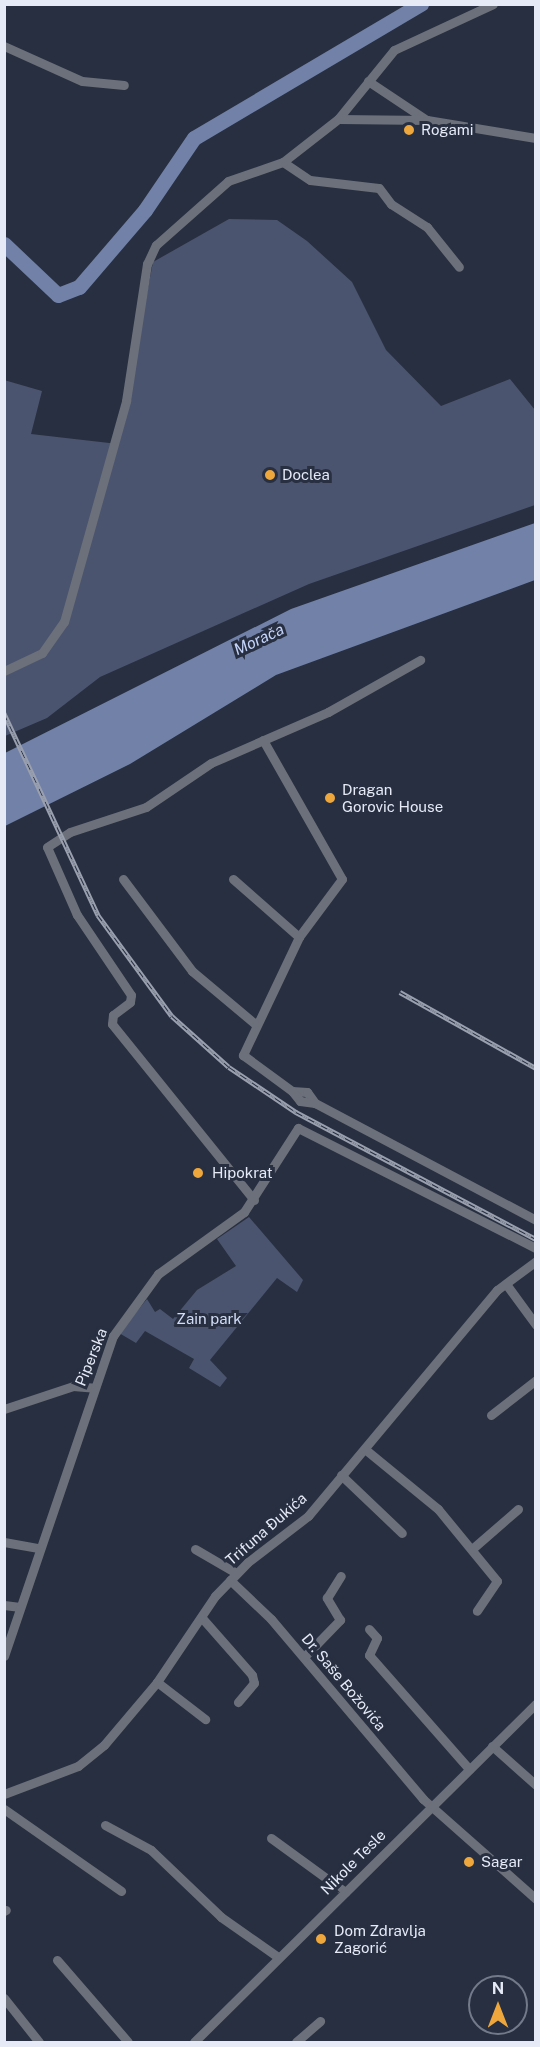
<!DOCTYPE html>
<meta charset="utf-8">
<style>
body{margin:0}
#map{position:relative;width:540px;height:2047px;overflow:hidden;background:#272f41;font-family:"Public Sans",sans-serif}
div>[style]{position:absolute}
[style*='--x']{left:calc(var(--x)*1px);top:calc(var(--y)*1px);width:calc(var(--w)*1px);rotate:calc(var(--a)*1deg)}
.green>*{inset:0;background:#4a546e}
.water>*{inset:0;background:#7181a8}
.river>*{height:15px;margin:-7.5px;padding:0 7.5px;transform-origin:7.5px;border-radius:7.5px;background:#7181a8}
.minor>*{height:9px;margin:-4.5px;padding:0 4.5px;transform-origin:4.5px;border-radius:4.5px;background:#6c707a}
.rail>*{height:4.5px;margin-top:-2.25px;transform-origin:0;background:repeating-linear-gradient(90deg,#272f41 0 7px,#9aa0ae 0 14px);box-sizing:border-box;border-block:2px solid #9aa0ae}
.dots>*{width:16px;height:16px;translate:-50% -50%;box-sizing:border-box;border:3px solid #272f41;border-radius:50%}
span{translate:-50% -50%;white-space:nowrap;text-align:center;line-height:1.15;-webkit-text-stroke:6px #272f41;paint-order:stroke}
.poi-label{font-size:15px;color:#e5eaf6}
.left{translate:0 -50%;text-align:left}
.park-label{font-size:15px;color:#d1dcf6}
.street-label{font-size:15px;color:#e5eaf6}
.water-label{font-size:16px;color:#c4d4fa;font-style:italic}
.frame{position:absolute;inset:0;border:6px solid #e5eaf6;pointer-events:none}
.north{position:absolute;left:468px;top:1975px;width:60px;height:60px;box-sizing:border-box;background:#272f41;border:2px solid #737a89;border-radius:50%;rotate:0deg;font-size:16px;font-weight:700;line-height:24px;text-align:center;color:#e5eaf6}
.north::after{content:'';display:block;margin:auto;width:21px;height:27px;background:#eea73c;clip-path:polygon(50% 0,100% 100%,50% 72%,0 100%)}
</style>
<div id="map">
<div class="green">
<div style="clip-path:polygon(229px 219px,277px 220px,307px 241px,352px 282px,386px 350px,441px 406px,510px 379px,535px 410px,535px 505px,309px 584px,100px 677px,47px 718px,5px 736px,4px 380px,42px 391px,31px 434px,118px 444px,153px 262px)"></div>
<div style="clip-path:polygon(249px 1217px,303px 1280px,297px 1292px,277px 1278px,210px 1360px,227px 1378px,220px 1387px,189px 1368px,194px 1359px,145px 1331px,136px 1343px,119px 1333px,147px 1299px,155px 1312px,160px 1309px,173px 1319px,197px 1290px,236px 1266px,217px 1239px)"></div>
</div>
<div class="water">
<div style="clip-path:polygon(535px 523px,535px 580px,276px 675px,130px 764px,5px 826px,5px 753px,291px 609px)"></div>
</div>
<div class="river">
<div style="--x:4;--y:244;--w:74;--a:43.4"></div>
<div style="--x:58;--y:295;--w:22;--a:-21"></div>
<div style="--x:79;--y:287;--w:101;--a:-49.4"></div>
<div style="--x:145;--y:210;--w:87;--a:-55.8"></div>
<div style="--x:194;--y:138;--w:264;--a:-30.6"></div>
</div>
<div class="minor">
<div style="--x:4;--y:46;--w:85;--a:24.2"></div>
<div style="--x:82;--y:81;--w:42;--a:5.4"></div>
<div style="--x:368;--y:81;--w:69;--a:33.7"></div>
<div style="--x:338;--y:119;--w:89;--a:0.6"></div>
<div style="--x:427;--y:120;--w:110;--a:9.4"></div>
<div style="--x:283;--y:162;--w:32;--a:34"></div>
<div style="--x:310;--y:180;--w:69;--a:6.6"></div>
<div style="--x:379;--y:188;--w:20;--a:53"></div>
<div style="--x:391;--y:204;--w:43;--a:32.6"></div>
<div style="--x:427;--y:227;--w:51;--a:51.3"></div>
<div style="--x:4;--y:671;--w:42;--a:-25.3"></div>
<div style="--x:42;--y:653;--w:38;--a:-55"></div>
<div style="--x:64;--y:622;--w:230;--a:-74.3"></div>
<div style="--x:126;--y:401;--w:139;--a:-81.3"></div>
<div style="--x:147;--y:264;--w:21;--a:-65"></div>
<div style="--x:156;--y:245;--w:96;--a:-41.6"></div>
<div style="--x:228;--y:181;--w:58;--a:-19.1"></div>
<div style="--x:283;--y:162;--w:70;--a:-38"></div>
<div style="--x:338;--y:119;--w:89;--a:-50.9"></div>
<div style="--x:394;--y:50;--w:109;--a:-24.9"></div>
<div style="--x:263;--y:740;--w:160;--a:60.4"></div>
<div style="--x:342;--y:879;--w:72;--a:126.6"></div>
<div style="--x:299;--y:937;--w:131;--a:115.4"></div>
<div style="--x:243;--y:1055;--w:61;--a:36.3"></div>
<div style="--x:292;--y:1091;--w:15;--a:4"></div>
<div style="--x:307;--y:1092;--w:14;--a:54"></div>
<div style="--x:315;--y:1103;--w:250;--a:27.9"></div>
<div style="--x:123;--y:879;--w:115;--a:53.1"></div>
<div style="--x:192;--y:971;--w:81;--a:40"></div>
<div style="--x:233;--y:879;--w:88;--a:41.3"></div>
<div style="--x:292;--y:1091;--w:13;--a:51"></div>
<div style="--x:300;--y:1101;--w:15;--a:8"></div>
<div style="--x:254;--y:1200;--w:226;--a:-128.9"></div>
<div style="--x:112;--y:1024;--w:9;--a:-84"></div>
<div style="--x:113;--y:1015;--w:21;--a:-37"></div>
<div style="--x:130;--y:1002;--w:7;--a:-82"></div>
<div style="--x:131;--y:995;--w:97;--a:-124"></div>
<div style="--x:77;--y:915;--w:74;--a:-113.8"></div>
<div style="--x:47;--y:847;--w:27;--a:-33"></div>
<div style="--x:70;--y:832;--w:80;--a:-18.2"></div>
<div style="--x:146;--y:807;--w:78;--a:-34.1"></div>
<div style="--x:211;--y:763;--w:128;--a:-23.6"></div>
<div style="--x:328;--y:712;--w:106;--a:-29.5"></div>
<div style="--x:506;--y:1284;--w:51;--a:53.8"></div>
<div style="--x:4;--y:1409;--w:73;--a:-18.4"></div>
<div style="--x:73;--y:1386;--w:21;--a:5"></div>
<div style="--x:491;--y:1415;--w:57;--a:-37.9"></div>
<div style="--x:366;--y:1450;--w:93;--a:39.3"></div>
<div style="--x:438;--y:1509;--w:93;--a:50.7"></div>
<div style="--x:497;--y:1581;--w:36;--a:124"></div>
<div style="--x:341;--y:1475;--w:84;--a:43.6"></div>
<div style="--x:4;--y:1542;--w:35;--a:10"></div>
<div style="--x:195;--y:1549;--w:48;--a:30.3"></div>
<div style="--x:472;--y:1549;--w:61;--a:-41"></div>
<div style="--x:230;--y:1580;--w:57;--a:43.6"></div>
<div style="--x:271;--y:1619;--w:236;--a:49.8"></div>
<div style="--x:423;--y:1799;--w:151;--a:41.5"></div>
<div style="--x:4;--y:1605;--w:16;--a:7"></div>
<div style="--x:202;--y:1618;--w:76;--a:48.7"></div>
<div style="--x:252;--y:1675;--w:8;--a:76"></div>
<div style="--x:254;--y:1683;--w:25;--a:130"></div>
<div style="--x:369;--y:1629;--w:12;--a:48"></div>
<div style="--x:377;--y:1638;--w:19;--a:115"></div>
<div style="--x:369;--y:1655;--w:152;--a:48.7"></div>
<div style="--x:4;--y:1656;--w:338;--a:-71.2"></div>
<div style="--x:113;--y:1336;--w:77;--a:-54"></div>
<div style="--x:158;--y:1274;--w:106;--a:-35.8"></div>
<div style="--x:244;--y:1212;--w:100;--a:-57.3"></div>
<div style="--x:298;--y:1128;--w:267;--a:26.8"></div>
<div style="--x:304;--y:1657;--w:52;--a:-45.8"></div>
<div style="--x:340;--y:1620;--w:26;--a:-121"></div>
<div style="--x:327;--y:1598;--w:26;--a:-58"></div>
<div style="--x:157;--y:1682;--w:61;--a:37.6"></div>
<div style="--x:492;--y:1746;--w:59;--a:41.6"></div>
<div style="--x:4;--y:1794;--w:79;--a:-20.7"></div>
<div style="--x:78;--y:1766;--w:33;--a:-39"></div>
<div style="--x:104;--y:1745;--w:82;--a:-49.9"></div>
<div style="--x:157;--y:1682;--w:104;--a:-56"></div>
<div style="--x:215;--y:1596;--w:47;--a:-45.9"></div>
<div style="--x:248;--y:1562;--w:76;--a:-37.5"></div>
<div style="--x:308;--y:1516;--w:295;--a:-50.1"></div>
<div style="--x:497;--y:1290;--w:49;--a:-36.6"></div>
<div style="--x:4;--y:1809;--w:143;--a:35"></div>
<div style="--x:105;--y:1825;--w:52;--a:28.5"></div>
<div style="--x:151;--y:1850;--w:97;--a:43.7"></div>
<div style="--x:221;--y:1917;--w:70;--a:35.1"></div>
<div style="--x:271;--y:1838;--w:92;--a:36.1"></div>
<div style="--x:4;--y:1911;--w:2;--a:-27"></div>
<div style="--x:57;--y:1960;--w:108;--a:49.1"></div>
<div style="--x:4;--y:1998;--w:56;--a:51.5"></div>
<div style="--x:194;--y:2042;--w:481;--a:-44.7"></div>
<div style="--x:296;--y:2042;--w:32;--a:-41"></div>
</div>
<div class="rail">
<div style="--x:4;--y:713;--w:223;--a:65"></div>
<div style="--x:98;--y:915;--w:125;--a:53.8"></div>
<div style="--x:172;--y:1016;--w:76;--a:41.8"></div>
<div style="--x:229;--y:1067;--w:81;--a:33.9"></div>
<div style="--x:296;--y:1112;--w:272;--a:27.9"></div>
<div style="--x:400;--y:992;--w:156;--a:29.2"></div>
</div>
<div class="dots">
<div style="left:409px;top:130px;background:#eea73c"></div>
<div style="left:270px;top:475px;background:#eea73c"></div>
<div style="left:330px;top:798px;background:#eea73c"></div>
<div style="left:198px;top:1173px;background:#eea73c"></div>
<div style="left:469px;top:1862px;background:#eea73c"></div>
<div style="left:321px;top:1939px;background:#eea73c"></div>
</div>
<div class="poi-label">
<span class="left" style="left:421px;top:130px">Rogami</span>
<span class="left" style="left:282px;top:475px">Doclea</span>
<span class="left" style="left:342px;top:798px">Dragan<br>Gorovic House</span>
<span class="left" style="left:212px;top:1173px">Hipokrat</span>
<span class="left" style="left:481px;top:1862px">Sagar</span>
<span class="left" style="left:334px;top:1939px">Dom Zdravlja<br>Zagorić</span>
</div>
<div class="park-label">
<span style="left:209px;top:1319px">Zain park</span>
</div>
<div class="street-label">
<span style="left:91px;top:1357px;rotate:-68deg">Piperska</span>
<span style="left:266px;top:1529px;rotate:-41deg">Trifuna Đukića</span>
<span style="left:344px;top:1682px;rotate:50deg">Dr. Saše Božovića</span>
<span style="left:353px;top:1862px;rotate:-45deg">Nikole Tesle</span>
</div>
<div class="water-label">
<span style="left:259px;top:640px;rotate:-25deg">Morača</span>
</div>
<div class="frame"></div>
<div class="north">N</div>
</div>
